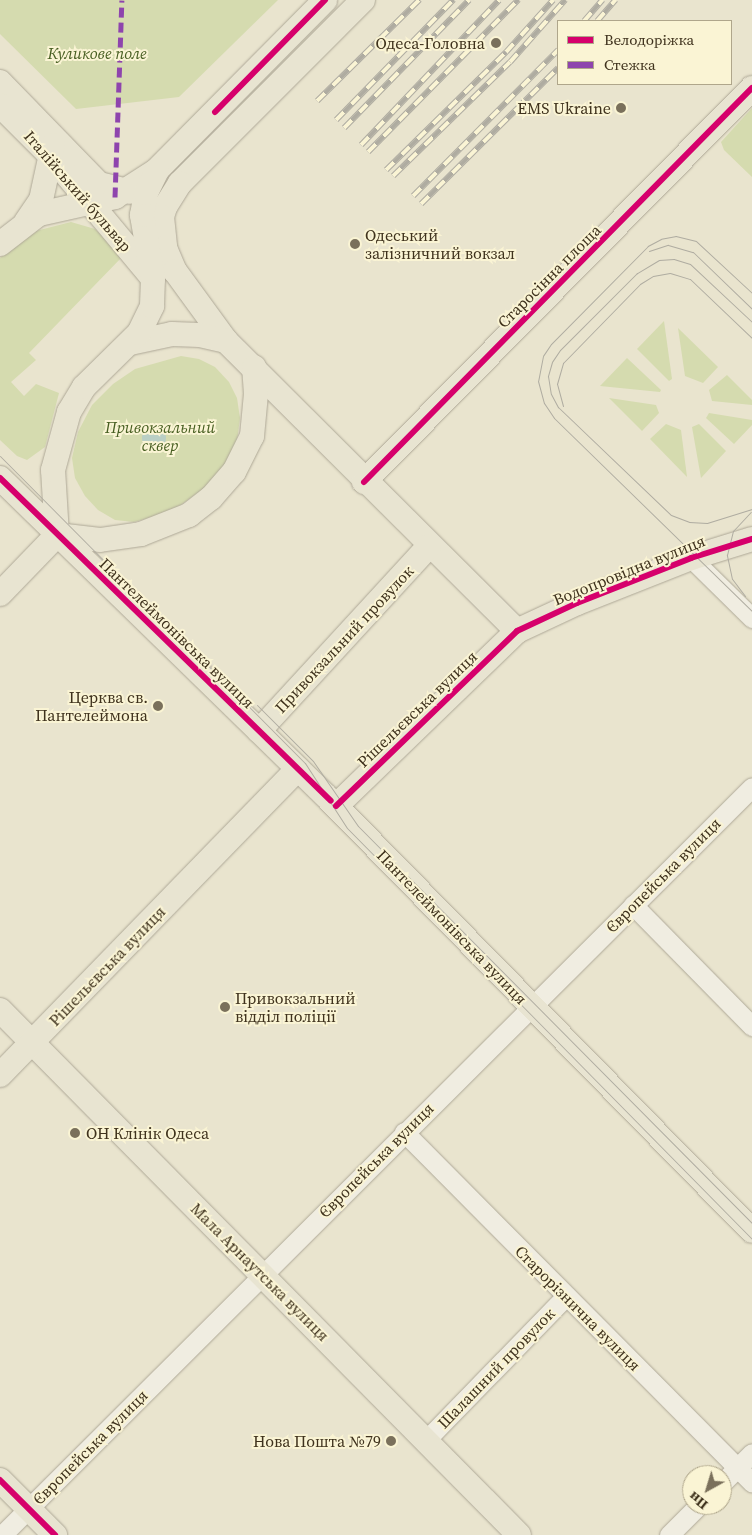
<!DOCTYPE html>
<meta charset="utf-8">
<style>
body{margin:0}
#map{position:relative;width:752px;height:1535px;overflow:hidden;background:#e9e4ce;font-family:"Source Serif 4",serif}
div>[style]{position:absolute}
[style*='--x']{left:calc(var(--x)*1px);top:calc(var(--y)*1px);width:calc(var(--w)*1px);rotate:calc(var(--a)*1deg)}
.green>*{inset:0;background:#d5dbaf}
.water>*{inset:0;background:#bacfc5}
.round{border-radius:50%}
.roads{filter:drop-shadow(0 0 1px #aea897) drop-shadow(0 0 1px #aea897)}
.minor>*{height:19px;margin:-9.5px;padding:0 9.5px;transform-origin:9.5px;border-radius:9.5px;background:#f0ede1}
.major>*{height:24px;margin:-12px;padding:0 12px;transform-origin:12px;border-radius:12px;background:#e8e4d1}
.tram>*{height:1px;margin:-0.5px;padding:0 0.5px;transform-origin:0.5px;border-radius:0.5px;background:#afaca1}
.rail>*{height:5.5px;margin-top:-2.75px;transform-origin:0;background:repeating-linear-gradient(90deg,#faf4d4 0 11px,#afaca1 0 22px);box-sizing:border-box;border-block:1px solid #afaca1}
.quiet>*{height:5px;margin-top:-2.5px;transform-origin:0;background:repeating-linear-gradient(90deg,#8e44ad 0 10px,transparent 0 15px)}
.cycleway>*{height:6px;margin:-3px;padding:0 3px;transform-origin:3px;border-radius:3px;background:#d6006c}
.dots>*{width:14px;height:14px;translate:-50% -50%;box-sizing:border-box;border:2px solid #faf4d4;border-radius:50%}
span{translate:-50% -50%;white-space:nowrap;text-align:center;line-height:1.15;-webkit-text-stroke:4px #faf4d4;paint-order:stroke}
.poi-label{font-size:16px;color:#3f321d}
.right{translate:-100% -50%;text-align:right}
.left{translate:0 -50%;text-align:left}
.park-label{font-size:16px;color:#475e21;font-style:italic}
.street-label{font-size:16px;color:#3f321d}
.legend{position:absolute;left:557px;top:20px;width:175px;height:65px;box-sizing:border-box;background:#faf4d4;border:1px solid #afa68b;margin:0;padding:6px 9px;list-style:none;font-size:15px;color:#3f321d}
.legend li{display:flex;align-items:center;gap:10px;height:25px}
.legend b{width:25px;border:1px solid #afa68b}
.north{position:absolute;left:682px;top:1465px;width:50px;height:50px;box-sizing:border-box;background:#faf4d4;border:1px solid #afa68b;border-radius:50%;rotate:219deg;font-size:14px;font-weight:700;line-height:20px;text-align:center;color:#3f321d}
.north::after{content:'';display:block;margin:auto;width:18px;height:22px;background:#7a705b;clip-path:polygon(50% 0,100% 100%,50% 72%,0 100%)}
</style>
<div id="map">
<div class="green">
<div style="clip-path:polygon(0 0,278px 0,179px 97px,76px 109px,0 34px)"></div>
<div style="clip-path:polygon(752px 108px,752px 177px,724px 150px,721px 142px)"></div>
<div style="clip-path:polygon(71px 222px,95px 229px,123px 256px,29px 353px,36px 360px,11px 382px,24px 396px,36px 384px,59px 393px,45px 447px,27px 460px,17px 456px,0 440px,0 258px,24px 234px)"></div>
<div style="clip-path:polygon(664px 321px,672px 379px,669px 381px,637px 349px)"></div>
<div style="clip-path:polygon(678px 328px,718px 367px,703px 383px,685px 376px)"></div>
<div style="clip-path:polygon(181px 356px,199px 359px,215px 367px,229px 382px,237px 398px,240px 418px,237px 441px,226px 465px,210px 484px,171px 512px,134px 522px,115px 520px,98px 510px,85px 496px,75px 478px,72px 458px,78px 432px,92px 405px,113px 384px,135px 369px)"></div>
<div style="clip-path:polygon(627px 358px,661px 390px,660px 392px,600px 386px)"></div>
<div style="clip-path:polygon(727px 375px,752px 400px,752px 405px,712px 401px,709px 390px)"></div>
<div style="clip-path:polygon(609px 398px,656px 405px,659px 413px,642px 431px)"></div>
<div style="clip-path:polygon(709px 413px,752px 420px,752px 425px,734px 444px,706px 418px)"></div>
<div style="clip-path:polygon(666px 424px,681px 430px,687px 477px,650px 439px)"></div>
<div style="clip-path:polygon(699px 424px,726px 451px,701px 478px,692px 427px)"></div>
</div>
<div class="water">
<div class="round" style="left:142px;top:426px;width:24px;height:24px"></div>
</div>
<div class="roads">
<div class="minor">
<div style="--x:691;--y:558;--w:86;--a:44.5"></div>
<div style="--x:633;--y:905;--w:170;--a:45.5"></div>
<div style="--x:404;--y:1132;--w:494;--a:45.2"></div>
<div style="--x:426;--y:1440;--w:201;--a:-45.8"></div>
<div style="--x:722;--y:1483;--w:42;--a:-45"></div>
<div style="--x:2;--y:1535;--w:1059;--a:-44.92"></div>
<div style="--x:669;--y:1535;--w:42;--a:-45"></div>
</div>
<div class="major">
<div style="--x:363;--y:0;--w:259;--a:135"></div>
<div style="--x:180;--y:183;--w:28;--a:122"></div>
<div style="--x:165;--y:207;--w:10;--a:107"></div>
<div style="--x:162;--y:217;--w:31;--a:84"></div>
<div style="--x:165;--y:248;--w:25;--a:67"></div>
<div style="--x:175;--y:271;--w:87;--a:53.9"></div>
<div style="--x:226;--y:341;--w:411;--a:44.9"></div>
<div style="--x:0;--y:82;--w:142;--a:45.9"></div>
<div style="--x:99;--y:184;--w:32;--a:14"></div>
<div style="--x:0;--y:105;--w:72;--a:45"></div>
<div style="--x:51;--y:156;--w:156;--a:50.2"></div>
<div style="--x:26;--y:222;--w:27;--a:-56"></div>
<div style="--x:41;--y:200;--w:56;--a:-77.7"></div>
<div style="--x:0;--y:244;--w:49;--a:-37.6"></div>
<div style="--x:39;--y:214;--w:78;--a:-12.6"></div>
<div style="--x:115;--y:197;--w:50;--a:-32.7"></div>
<div style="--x:157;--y:170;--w:239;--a:-45.3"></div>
<div style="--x:130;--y:343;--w:43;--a:-12.1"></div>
<div style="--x:172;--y:334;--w:28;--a:2"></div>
<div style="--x:200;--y:335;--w:27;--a:13"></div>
<div style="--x:0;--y:478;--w:457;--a:44.3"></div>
<div style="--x:327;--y:797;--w:607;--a:45.6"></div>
<div style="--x:364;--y:482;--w:553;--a:-45.44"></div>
<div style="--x:57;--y:535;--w:65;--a:-93.5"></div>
<div style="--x:53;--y:470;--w:60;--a:-74.6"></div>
<div style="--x:69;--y:412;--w:29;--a:-59"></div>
<div style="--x:84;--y:387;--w:77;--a:-44.5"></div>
<div style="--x:139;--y:333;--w:30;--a:-64"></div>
<div style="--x:152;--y:306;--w:27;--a:-88"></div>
<div style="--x:153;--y:279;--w:65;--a:-99.8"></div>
<div style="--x:142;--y:215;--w:22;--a:-80"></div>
<div style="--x:146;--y:193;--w:25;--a:-64"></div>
<div style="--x:57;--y:535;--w:43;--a:6.6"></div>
<div style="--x:100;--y:540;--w:41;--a:-8.3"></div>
<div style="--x:141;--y:534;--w:52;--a:-21.6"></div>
<div style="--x:189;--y:515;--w:28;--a:-38"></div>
<div style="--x:211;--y:498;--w:35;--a:-49"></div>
<div style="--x:234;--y:472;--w:40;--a:-63.4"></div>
<div style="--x:252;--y:436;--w:42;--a:-84.6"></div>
<div style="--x:256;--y:394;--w:27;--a:-94"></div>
<div style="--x:0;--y:594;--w:82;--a:-46"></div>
<div style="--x:259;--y:731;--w:251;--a:-47.4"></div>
<div style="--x:336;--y:806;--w:252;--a:-44"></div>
<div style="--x:517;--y:631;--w:66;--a:-25"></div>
<div style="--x:577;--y:603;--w:123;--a:-21.5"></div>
<div style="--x:691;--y:558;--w:64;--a:-17.3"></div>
<div style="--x:0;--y:1010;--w:738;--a:45.33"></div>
<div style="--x:0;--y:1075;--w:427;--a:-45.8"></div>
<div style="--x:0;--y:1480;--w:78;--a:45"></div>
</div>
</div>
<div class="tram">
<div style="--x:649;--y:251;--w:20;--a:-18"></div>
<div style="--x:668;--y:245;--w:26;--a:16"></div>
<div style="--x:693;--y:252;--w:82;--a:44"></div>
<div style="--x:752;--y:293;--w:76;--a:-137.1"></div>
<div style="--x:696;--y:241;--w:21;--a:-166"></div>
<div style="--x:676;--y:236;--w:15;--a:169"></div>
<div style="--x:661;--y:239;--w:15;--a:152"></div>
<div style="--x:648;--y:246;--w:138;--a:134.7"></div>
<div style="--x:551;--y:344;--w:14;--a:124"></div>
<div style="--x:543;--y:356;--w:25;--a:101"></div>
<div style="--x:538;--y:381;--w:23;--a:75"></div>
<div style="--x:544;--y:403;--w:18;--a:56"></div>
<div style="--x:554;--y:418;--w:277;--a:44.3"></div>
<div style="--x:752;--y:322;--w:85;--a:-136.9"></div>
<div style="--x:690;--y:264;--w:17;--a:-163"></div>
<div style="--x:674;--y:259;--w:15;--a:176"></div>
<div style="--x:659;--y:260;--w:26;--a:149"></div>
<div style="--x:637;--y:273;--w:109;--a:135"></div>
<div style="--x:560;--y:350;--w:14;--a:124"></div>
<div style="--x:552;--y:362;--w:15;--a:106"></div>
<div style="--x:548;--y:376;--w:18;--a:81"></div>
<div style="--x:551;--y:394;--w:15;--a:62"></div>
<div style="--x:558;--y:407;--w:156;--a:43.7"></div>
<div style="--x:671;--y:515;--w:19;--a:21"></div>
<div style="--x:689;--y:522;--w:18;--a:3"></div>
<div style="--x:707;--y:523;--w:47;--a:-17.3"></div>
<div style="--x:563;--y:406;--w:23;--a:-105"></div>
<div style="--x:557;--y:384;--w:22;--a:-74"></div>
<div style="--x:563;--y:363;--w:110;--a:-45.7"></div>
<div style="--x:640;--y:284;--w:15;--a:-32"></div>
<div style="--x:653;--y:276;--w:17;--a:-10"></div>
<div style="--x:670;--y:273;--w:21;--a:17"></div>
<div style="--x:690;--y:279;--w:86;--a:43.6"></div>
<div style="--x:0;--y:456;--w:433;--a:45.2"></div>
<div style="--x:305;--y:763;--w:77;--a:57.1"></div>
<div style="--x:347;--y:828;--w:577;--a:45.42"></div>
<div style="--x:745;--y:596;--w:21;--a:-127"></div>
<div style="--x:732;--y:579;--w:25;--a:-102"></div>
<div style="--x:727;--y:555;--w:25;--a:-76"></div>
<div style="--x:733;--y:531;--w:26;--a:-47"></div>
<div style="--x:257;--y:705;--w:79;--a:45"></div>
<div style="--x:313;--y:761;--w:79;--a:55.3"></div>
<div style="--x:358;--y:826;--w:559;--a:45.22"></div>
</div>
<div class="rail">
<div style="--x:584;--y:21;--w:28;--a:-49"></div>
<div style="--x:597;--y:21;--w:28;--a:-49"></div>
<div style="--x:317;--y:101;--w:144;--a:-44.7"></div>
<div style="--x:336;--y:120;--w:168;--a:-45.7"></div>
<div style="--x:344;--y:128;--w:179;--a:-45.7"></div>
<div style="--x:361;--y:145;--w:200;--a:-46.4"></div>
<div style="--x:368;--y:152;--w:214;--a:-45.4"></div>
<div style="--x:386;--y:170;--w:168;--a:-44.5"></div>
<div style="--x:506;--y:52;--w:70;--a:-47.9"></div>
<div style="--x:393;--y:176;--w:163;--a:-44.3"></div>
<div style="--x:510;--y:62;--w:83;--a:-48.4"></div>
<div style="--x:413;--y:196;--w:206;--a:-45.2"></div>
<div style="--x:421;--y:204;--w:193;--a:-44.8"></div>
</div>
<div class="quiet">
<div style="--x:115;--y:197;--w:197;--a:-88"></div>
</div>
<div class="cycleway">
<div style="--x:215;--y:112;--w:157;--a:-45.5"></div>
<div style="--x:0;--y:478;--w:462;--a:44.3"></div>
<div style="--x:364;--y:482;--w:553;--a:-45.44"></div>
<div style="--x:336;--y:806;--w:252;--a:-44"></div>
<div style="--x:517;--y:631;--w:66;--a:-25"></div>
<div style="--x:577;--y:603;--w:123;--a:-21.5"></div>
<div style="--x:691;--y:558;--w:64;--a:-17.3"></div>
<div style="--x:0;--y:1480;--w:78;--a:45"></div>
</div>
<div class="dots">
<div style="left:496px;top:43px;background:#7a705b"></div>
<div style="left:621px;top:108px;background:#7a705b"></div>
<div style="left:355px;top:244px;background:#7a705b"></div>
<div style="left:158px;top:706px;background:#7a705b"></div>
<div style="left:225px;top:1007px;background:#7a705b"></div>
<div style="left:75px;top:1133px;background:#7a705b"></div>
<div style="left:391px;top:1441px;background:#7a705b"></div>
</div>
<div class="poi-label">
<span class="right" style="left:485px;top:43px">Одеса-Головна</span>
<span class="right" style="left:611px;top:108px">EMS Ukraine</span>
<span class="left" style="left:365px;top:244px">Одеський<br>залізничний вокзал</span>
<span class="right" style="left:148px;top:706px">Церква св.<br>Пантелеймона</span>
<span class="left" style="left:235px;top:1007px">Привокзальний<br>відділ поліції</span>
<span class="left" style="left:86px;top:1133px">ОН Клінік Одеса</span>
<span class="right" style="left:381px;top:1441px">Нова Пошта №79</span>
</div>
<div class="park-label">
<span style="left:97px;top:53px">Куликове поле</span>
<span style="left:160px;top:436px">Привокзальний<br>сквер</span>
</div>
<div class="street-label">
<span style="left:78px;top:191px;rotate:49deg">Італійський бульвар</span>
<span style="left:549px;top:276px;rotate:-45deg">Старосінна площа</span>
<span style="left:629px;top:570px;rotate:-22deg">Водопровідна вулиця</span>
<span style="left:177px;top:633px;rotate:44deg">Пантелеймонівська вулиця</span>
<span style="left:344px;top:639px;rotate:-47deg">Привокзальний провулок</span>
<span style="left:417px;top:709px;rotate:-44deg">Рішельєвська вулиця</span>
<span style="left:663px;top:875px;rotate:-45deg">Європейська вулиця</span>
<span style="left:452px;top:927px;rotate:46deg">Пантелеймонівська вулиця</span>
<span style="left:107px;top:966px;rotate:-46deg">Рішельєвська вулиця</span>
<span style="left:376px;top:1160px;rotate:-45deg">Європейська вулиця</span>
<span style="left:260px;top:1272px;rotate:45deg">Мала Арнаутська вулиця</span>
<span style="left:578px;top:1308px;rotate:45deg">Старорізнична вулиця</span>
<span style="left:496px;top:1368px;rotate:-46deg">Шалашний провулок</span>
<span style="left:90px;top:1447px;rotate:-45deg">Європейська вулиця</span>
</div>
<ul class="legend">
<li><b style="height:6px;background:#d6006c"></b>Велодоріжка</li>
<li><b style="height:6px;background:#8e44ad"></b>Стежка</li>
</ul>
<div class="north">Пн</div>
</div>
